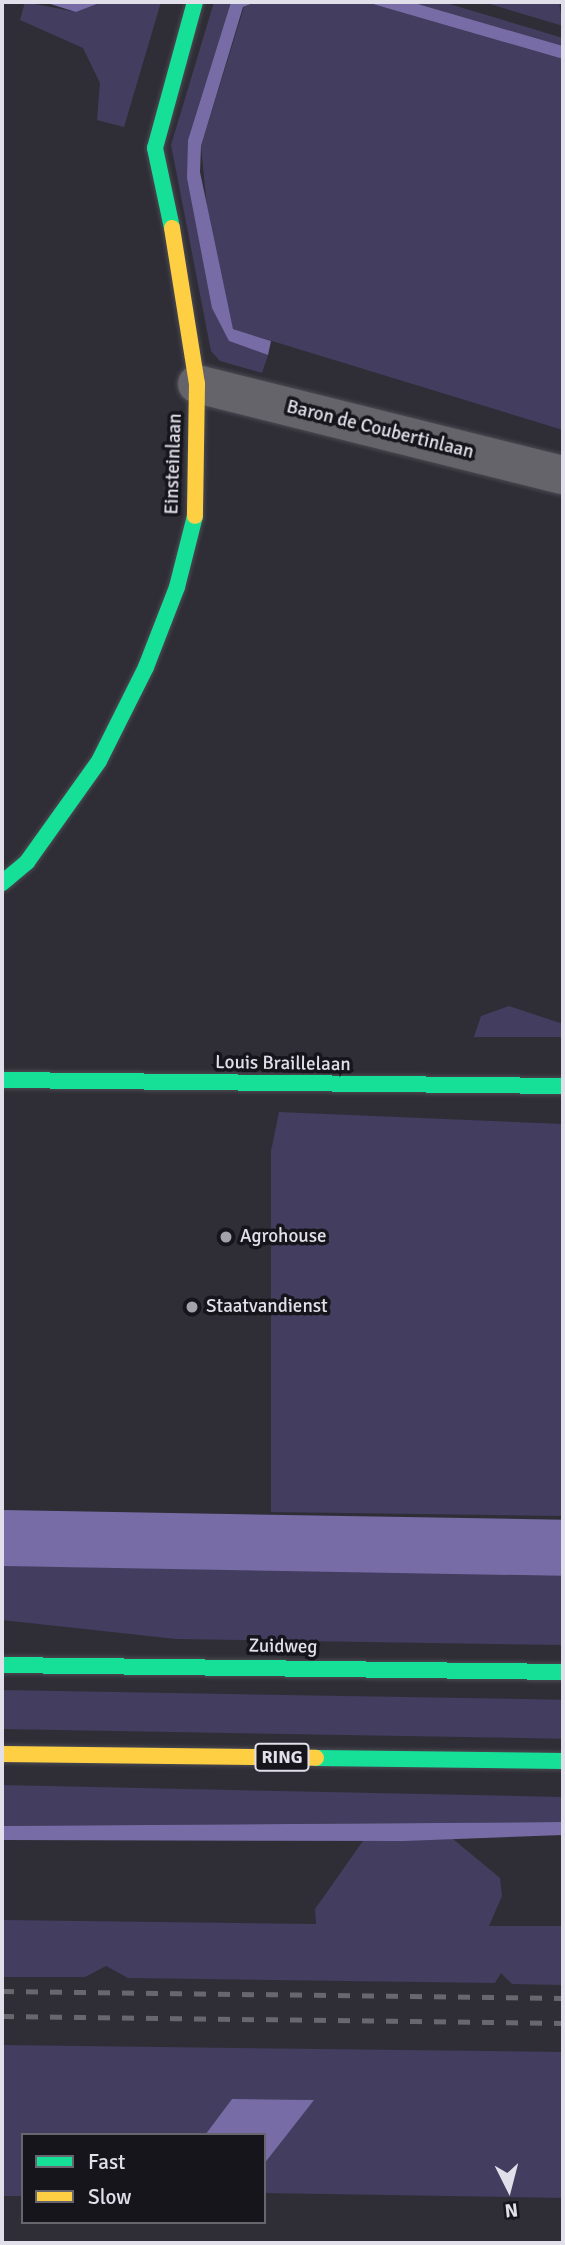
<!DOCTYPE html>
<style>
body{margin:0}
#map{position:relative;width:565px;height:2245px;overflow:hidden;background:#2f2e36;font-family:Signika,sans-serif}
div>[style]{position:absolute}
[style*='--x']{left:calc(var(--x)*1px);top:calc(var(--y)*1px);width:calc(var(--w)*1px);rotate:calc(var(--a)*1deg)}
.green>*{inset:0;background:#433d5f;transform-origin:0 0}
.water>*{inset:0;background:#776ca6;transform-origin:0 0}
.roads{filter:drop-shadow(0 0 2px #4c4b53) drop-shadow(0 0 2px #4c4b53)}
.street>*{height:38px;margin:-19px;padding:0 19px;transform-origin:19px;border-radius:19px;background:#65646a}
.fast>*{height:16px;margin:-8px;padding:0 8px;transform-origin:8px;border-radius:8px;background:#16e098}
.slow>*{height:16px;margin:-8px;padding:0 8px;transform-origin:8px;border-radius:8px;background:#ffcf43}
.rail>*{height:5px;margin-top:-2.5px;transform-origin:0;background:repeating-linear-gradient(90deg,#67676d 0 12px,transparent 0 24px)}
.dots>*{width:19px;height:19px;translate:-50% -50%;box-sizing:border-box;border:4px solid #15151b;border-radius:50%}
span{translate:-50% -50%;white-space:nowrap;text-align:center;line-height:1.15;-webkit-text-stroke:7px #15151b;paint-order:stroke}
.shield-label span{padding:2px 5px;background:#15151b;border:2px solid;border-radius:5px;-webkit-text-stroke-width:0}
.shield-label{font-size:18px;color:#e1e0ea;font-weight:700}
.street-label{font-size:19px;color:#e1e0ea}
.poi-label{font-size:19px;color:#e1e0ea}
.left{translate:0 -50%;text-align:left}
.frame{position:absolute;inset:0;border:4px solid #e1e0ea;pointer-events:none}
.legend{position:absolute;left:21px;top:2133px;width:245px;height:91px;box-sizing:border-box;background:#15151b;border:2px solid #67666e;margin:0;padding:9px 12px;list-style:none;font-size:21px;color:#e1e0ea}
.legend li{display:flex;align-items:center;gap:14px;height:35px}
.legend b{width:35px;border:2px solid #67666e}
.north{position:absolute;left:474px;top:2154px;width:70px;height:70px;-webkit-text-stroke:5px #15151b;paint-order:stroke;rotate:174deg;font-size:19px;font-weight:700;line-height:28px;text-align:center;color:#e1e0ea}
.north::after{content:'';display:block;margin:auto;width:24px;height:32px;background:#e1e0ea;clip-path:polygon(50% 0,100% 100%,50% 72%,0 100%)}
</style>
<div id="map">
<div class="green">
<div style="clip-path:polygon(25px 2px,76px 12px,102px 2px,161px 2px,124px 127px,97px 120px,100px 83px,83px 48px,20px 20px)"></div>
<div style="clip-path:polygon(214px 2px,231px 2px,188px 140px,229px 341px,268px 355px,262px 373px,220px 361px,211px 351px,171px 145px)"></div>
<div style="clip-path:polygon(256px 2px,366px 2px,563px 59px,563px 430px,233px 329px,209px 228px,201px 146px,244px 7px)"></div>
<div style="clip-path:polygon(411px 2px,443px 2px,563px 38px,563px 46px)"></div>
<div style="clip-path:polygon(483px 2px,559px 2px,563px 26px)"></div>
<div style="clip-path:polygon(509px 1006px,563px 1024px,563px 1037px,474px 1037px,481px 1016px)"></div>
<div style="clip-path:polygon(279px 1112px,563px 1124px,563px 1516px,271px 1512px,271px 1151px)"></div>
<div style="clip-path:polygon(2px 1566px,563px 1574px,563px 1645px,176px 1639px,2px 1620px)"></div>
<div style="left:2px;top:1690px;width:561px;height:39px;rotate:1deg"></div>
<div style="clip-path:polygon(2px 1785px,563px 1797px,563px 1822px,2px 1826px)"></div>
<div style="clip-path:polygon(453px 1839px,500px 1878px,502px 1896px,489px 1926px,563px 1926px,563px 1985px,512px 1984px,501px 1973px,495px 1983px,128px 1978px,106px 1966px,85px 1977px,2px 1977px,2px 1920px,316px 1924px,315px 1909px,363px 1841px)"></div>
<div style="clip-path:polygon(2px 2045px,563px 2052px,563px 2198px,264px 2193px,264px 2164px,313px 2100px,232px 2099px,205px 2135px,23px 2135px,23px 2196px,2px 2196px)"></div>
</div>
<div class="water">
<div style="clip-path:polygon(44px 2px,102px 2px,76px 12px)"></div>
<div style="clip-path:polygon(231px 2px,256px 2px,243px 7px,201px 146px,200px 172px,233px 329px,271px 341px,268px 355px,229px 341px,212px 308px,187px 178px,188px 140px)"></div>
<div style="clip-path:polygon(366px 2px,411px 2px,563px 46px,563px 59px)"></div>
<div style="left:2px;top:1510px;width:561px;height:56px;rotate:1deg"></div>
<div style="clip-path:polygon(563px 1822px,563px 1835px,404px 1841px,2px 1840px,2px 1826px)"></div>
<div style="clip-path:polygon(232px 2099px,314px 2100px,264px 2164px,264px 2135px,205px 2135px)"></div>
</div>
<div class="roads">
<div class="street">
<div style="--x:197;--y:384;--w:377;--a:14"></div>
</div>
<div class="fast">
<div style="--x:172;--y:228;--w:82;--a:-102"></div>
<div style="--x:155;--y:148;--w:151;--a:-74.7"></div>
<div style="--x:2;--y:883;--w:33;--a:-40"></div>
<div style="--x:27;--y:862;--w:124;--a:-54.5"></div>
<div style="--x:99;--y:761;--w:105;--a:-63.4"></div>
<div style="--x:146;--y:667;--w:86;--a:-68.8"></div>
<div style="--x:177;--y:587;--w:73;--a:-75.8"></div>
<div style="--x:2;--y:1080;--w:561;--a:0.61"></div>
<div style="--x:2;--y:1665;--w:561;--a:0.71"></div>
<div style="--x:316;--y:1758;--w:247;--a:0.7"></div>
</div>
<div class="slow">
<div style="--x:172;--y:228;--w:158;--a:80.9"></div>
<div style="--x:197;--y:384;--w:132;--a:90.9"></div>
<div style="--x:2;--y:1754;--w:314;--a:0.7"></div>
</div>
</div>
<div class="rail">
<div style="--x:2;--y:1991;--w:561;--a:0.71"></div>
<div style="--x:2;--y:2016;--w:561;--a:0.71"></div>
</div>
<div class="dots">
<div style="left:226px;top:1237px;background:#a3a2ab"></div>
<div style="left:192px;top:1307px;background:#a3a2ab"></div>
</div>
<div class="shield-label">
<span style="left:282px;top:1757px">RING</span>
</div>
<div class="street-label">
<span style="left:380px;top:430px;rotate:14deg">Baron de Coubertinlaan</span>
<span style="left:174px;top:464px;rotate:-88deg">Einsteinlaan</span>
<span style="left:283px;top:1064px;rotate:1deg">Louis Braillelaan</span>
<span style="left:283px;top:1647px;rotate:1deg">Zuidweg</span>
</div>
<div class="poi-label">
<span class="left" style="left:240px;top:1237px">Agrohouse</span>
<span class="left" style="left:206px;top:1307px">Staatvandienst</span>
</div>
<div class="frame"></div>
<ul class="legend">
<li><b style="height:9px;background:#16e098"></b>Fast</li>
<li><b style="height:9px;background:#ffcf43"></b>Slow</li>
</ul>
<div class="north">N</div>
</div>
